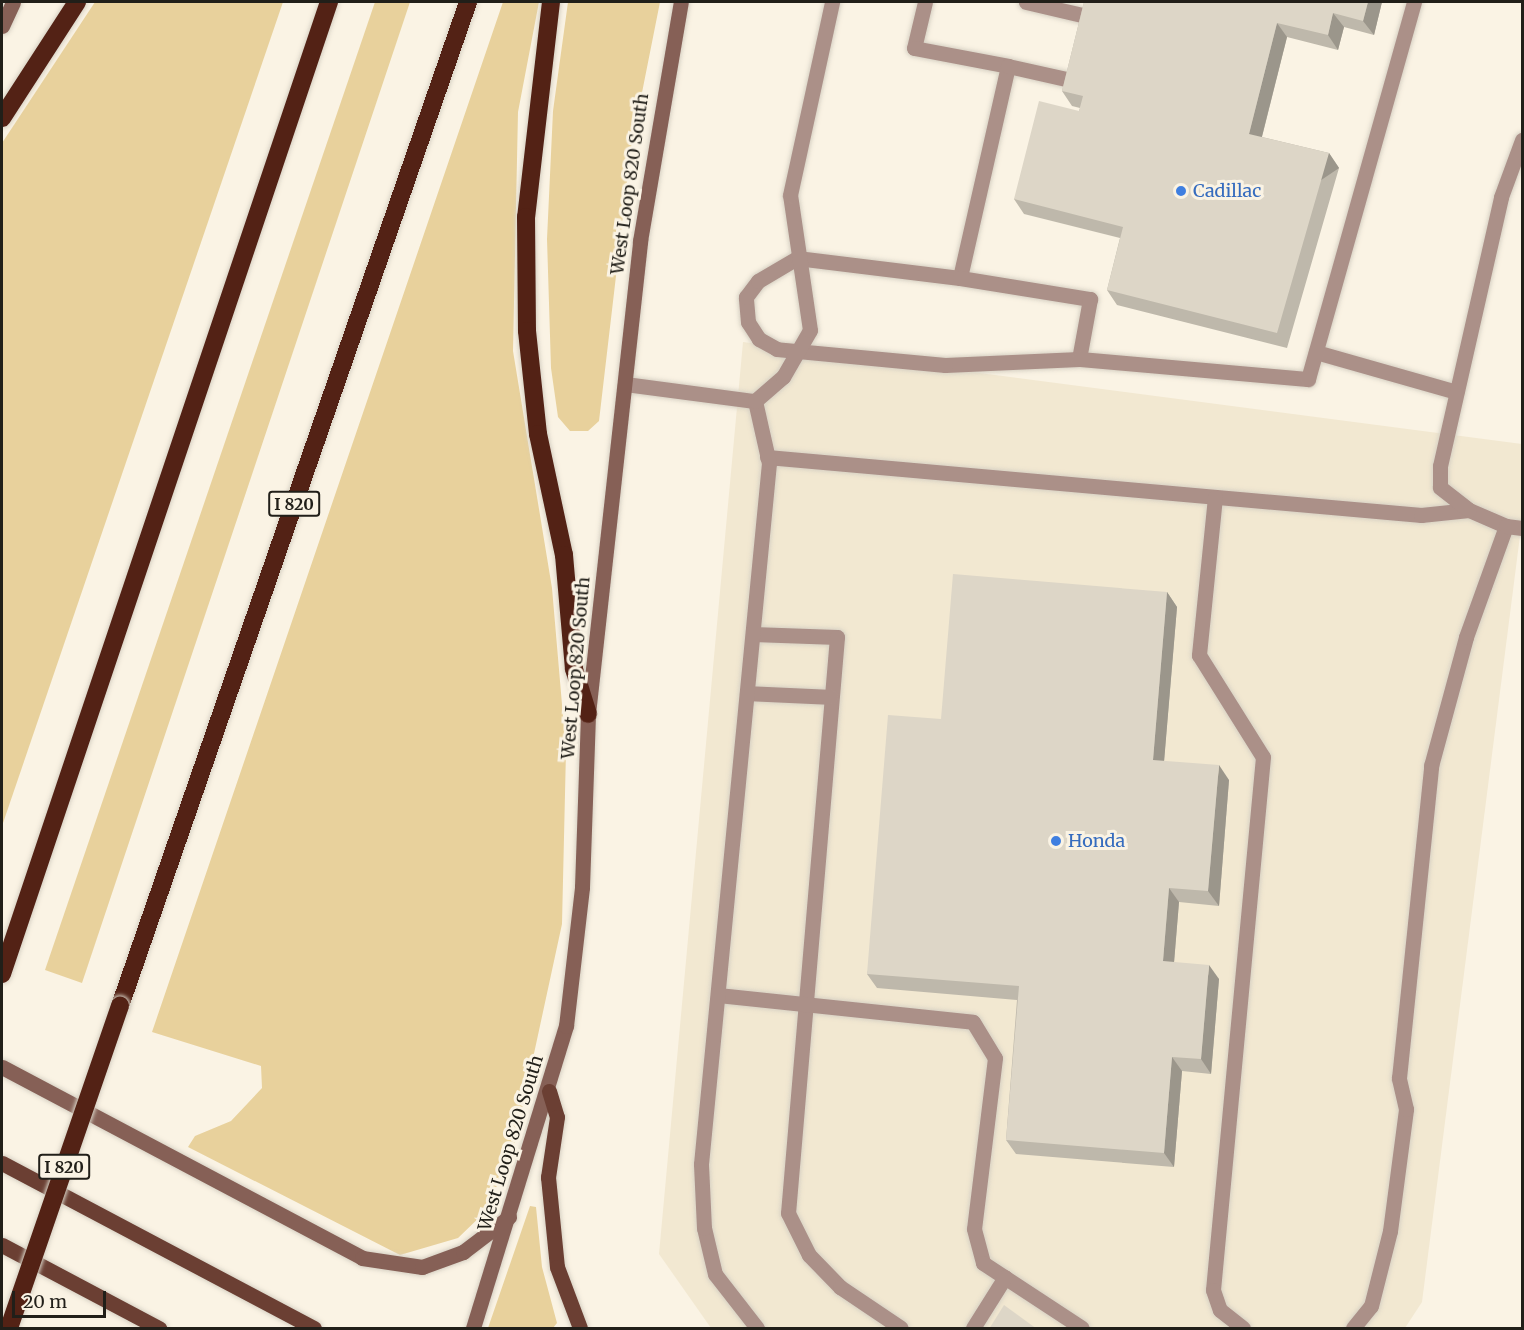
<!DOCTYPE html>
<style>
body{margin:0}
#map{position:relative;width:1524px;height:1330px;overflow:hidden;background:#faf3e4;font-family:Merriweather,serif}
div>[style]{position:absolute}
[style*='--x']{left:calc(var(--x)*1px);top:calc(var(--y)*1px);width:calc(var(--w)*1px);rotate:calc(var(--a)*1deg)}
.built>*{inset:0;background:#f2e8d1}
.green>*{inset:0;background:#e8d19c}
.roads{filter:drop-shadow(0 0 2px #d7d1c4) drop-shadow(0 0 2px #d7d1c4)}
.service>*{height:15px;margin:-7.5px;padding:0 7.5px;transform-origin:7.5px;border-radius:7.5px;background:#ab9088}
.secondary>*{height:15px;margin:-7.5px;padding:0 7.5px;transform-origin:7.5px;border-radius:7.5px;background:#866056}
.primary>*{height:15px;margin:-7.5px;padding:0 7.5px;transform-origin:7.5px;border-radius:7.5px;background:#6b3f33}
.motorway>*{height:18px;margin:-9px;padding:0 9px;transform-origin:9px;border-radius:9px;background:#532215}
.bridges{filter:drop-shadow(0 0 2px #d7d1c4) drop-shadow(0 0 2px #d7d1c4)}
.motorway-bridge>*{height:18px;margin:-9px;padding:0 9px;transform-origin:9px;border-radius:9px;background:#532215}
.wall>*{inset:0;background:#beb8ab}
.shaded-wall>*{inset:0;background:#9b968b;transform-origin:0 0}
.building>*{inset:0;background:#ddd6c7}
.dots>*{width:16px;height:16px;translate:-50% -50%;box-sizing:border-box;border:3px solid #faf3e4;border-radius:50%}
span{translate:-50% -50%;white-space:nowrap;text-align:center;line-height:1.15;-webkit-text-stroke:6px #faf3e4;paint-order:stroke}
.shield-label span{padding:2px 4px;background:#faf3e4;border:2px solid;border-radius:4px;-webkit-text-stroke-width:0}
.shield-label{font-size:16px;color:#211f19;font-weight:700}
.street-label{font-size:18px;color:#211f19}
.shop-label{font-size:18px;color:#366cbe}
.left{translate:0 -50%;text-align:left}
.frame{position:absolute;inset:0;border:3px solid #211f19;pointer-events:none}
.scale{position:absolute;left:12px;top:1291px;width:94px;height:27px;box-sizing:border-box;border:3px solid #211f19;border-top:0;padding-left:8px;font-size:18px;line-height:21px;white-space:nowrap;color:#211f19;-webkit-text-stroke:4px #faf3e4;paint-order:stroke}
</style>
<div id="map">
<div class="built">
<div style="clip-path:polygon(743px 342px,1522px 444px,1522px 520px,1422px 1302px,1405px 1328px,711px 1328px,659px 1254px)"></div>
</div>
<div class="green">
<div style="clip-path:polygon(95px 2px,283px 2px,2px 826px,2px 143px)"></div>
<div style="clip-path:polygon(375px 2px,410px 2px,82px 983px,45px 970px)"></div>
<div style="clip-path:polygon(503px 2px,539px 2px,518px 112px,513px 351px,552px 588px,566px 751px,562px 924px,514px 1146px,486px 1211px,458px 1238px,400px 1255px,188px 1147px,195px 1136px,231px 1121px,262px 1088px,261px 1066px,152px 1032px)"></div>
<div style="clip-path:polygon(568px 2px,660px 2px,631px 148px,599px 421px,588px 431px,570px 431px,558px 417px,551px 368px,547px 239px,553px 111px)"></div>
<div style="clip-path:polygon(530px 1206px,536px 1207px,542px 1267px,557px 1323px,553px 1328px,488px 1328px)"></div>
</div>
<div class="roads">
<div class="service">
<div style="--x:925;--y:2;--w:47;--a:103.4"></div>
<div style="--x:914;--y:48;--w:96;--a:10.8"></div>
<div style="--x:1008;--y:66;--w:217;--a:102.8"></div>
<div style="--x:1026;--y:2;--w:57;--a:13.1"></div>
<div style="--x:1008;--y:66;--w:59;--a:12.6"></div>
<div style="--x:1316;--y:352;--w:146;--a:15.9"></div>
<div style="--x:1079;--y:359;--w:134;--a:177.4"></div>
<div style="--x:945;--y:365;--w:169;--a:-174.6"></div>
<div style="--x:777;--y:349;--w:21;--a:-151"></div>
<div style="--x:759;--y:339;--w:20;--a:-123"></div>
<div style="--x:748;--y:322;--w:25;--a:-95"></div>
<div style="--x:746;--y:297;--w:20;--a:-53"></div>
<div style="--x:758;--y:281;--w:45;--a:-30.5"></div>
<div style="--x:797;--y:258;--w:164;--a:7"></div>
<div style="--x:960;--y:278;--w:132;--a:9.2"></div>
<div style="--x:1090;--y:299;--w:61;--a:100.4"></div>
<div style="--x:1079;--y:359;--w:230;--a:5"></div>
<div style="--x:1308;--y:379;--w:392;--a:-74.3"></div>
<div style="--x:625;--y:384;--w:131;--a:7.5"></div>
<div style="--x:767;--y:457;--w:657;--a:5.07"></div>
<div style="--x:1421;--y:515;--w:48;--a:-5.9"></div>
<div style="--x:1215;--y:497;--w:159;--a:95.8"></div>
<div style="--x:1199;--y:655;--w:120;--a:57.9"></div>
<div style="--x:1263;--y:757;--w:535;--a:95.36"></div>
<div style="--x:1213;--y:1290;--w:21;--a:71"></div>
<div style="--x:1220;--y:1310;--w:29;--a:38"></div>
<div style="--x:1506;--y:526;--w:40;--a:-156.6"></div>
<div style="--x:1469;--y:510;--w:37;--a:-142"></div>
<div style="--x:1440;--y:487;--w:21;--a:-90"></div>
<div style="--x:1440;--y:466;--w:276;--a:-77.2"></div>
<div style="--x:1501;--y:197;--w:61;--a:-69.8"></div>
<div style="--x:753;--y:634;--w:84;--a:2"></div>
<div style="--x:837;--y:637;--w:578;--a:94.86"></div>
<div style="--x:788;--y:1213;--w:47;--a:63.4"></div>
<div style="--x:809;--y:1255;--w:45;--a:45.9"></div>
<div style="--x:840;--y:1287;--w:73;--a:33.9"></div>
<div style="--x:747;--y:693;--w:84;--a:2.7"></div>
<div style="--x:718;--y:995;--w:256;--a:6"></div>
<div style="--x:973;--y:1022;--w:42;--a:58.6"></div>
<div style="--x:995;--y:1058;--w:172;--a:97"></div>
<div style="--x:974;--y:1229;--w:35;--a:75"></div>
<div style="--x:983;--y:1263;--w:118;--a:33.3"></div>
<div style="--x:757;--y:1328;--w:68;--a:-127.9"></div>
<div style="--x:715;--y:1274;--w:47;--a:-103.4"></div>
<div style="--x:704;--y:1228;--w:64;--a:-92.7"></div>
<div style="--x:701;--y:1164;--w:704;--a:-84.46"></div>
<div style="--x:769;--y:463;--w:64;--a:-102.7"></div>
<div style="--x:755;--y:401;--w:37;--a:-41"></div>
<div style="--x:783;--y:377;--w:54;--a:-60.1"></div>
<div style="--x:810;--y:330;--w:136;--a:-98.4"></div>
<div style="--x:790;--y:195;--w:198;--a:-77.7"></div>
<div style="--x:973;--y:1328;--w:60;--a:-57.9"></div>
<div style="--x:1353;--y:1328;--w:28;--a:-51"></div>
<div style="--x:1371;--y:1306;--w:77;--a:-75.8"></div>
<div style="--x:1390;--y:1231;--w:123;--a:-82.5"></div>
<div style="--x:1406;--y:1109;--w:32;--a:-103"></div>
<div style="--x:1399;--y:1078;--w:314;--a:-84.1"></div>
<div style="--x:1431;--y:766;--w:134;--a:-74.8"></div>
<div style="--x:1466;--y:637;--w:118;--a:-70.2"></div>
<div style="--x:1506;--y:526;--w:16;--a:7"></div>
</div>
<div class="secondary">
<div style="--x:2;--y:26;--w:26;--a:-65"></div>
<div style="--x:2;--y:1067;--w:408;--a:27.9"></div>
<div style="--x:362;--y:1258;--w:61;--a:8.5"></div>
<div style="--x:422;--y:1267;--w:44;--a:-20.1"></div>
<div style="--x:463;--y:1252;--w:58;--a:-37.3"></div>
<div style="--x:473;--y:1328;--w:316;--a:-72.9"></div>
<div style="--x:566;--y:1026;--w:140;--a:-83.4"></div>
<div style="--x:582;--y:887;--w:173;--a:-88"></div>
<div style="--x:588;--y:714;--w:476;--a:-83.7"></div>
<div style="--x:640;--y:241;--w:242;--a:-80.3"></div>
</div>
<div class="primary">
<div style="--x:549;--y:1091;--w:27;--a:73"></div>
<div style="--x:557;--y:1117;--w:61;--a:98.5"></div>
<div style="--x:548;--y:1177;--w:90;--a:84.3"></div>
<div style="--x:557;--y:1267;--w:65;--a:69.3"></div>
<div style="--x:2;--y:1163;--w:353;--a:27.9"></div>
<div style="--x:2;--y:1245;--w:178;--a:27.9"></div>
</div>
<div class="motorway">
<div style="--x:551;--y:2;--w:216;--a:96.6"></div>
<div style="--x:526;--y:217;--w:114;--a:89.5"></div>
<div style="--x:527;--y:331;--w:104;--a:83.9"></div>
<div style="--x:538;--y:434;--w:124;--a:77.9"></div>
<div style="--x:564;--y:555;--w:114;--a:85"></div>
<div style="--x:574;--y:669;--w:47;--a:72.7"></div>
<div style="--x:2;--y:118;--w:138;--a:-57.1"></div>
<div style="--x:2;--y:974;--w:1026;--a:-71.41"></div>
<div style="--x:120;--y:1006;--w:1063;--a:-70.88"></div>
</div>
</div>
<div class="bridges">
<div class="motorway-bridge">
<div style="--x:9;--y:1328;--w:341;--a:-71"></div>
</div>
</div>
<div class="wall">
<div style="clip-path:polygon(1084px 2px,1382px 2px,1374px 35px,1344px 27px,1338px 50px,1287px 37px,1262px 137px,1329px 153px,1339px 168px,1287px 348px,1117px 305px,1107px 290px,1120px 238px,1024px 214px,1014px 199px,1079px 111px,1080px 108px,1072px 106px,1062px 91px)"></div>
<div style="clip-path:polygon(1167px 592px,1177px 607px,1164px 761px,1229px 780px,1219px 906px,1179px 902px,1174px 962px,1219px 979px,1211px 1074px,1182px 1071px,1174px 1167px,1016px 1154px,1006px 1140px,1017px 1000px,877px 988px,867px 974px,941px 719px)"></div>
</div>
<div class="shaded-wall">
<div style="clip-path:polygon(1368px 2px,1382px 2px,1374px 35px,1363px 21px)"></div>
<div style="clip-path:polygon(1333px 13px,1344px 27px,1338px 50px,1328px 35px)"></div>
<div style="clip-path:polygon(1277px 23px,1287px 37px,1259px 148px,1249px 134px)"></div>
<div style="left:1329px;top:153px;width:18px;height:187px;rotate:56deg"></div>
<div style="clip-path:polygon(1167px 592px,1177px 607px,1163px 774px,1153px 760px)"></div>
<div style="clip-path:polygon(1219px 765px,1229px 780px,1219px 906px,1208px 891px)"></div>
<div style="clip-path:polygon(1169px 888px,1179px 902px,1173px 975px,1163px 961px)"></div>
<div style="clip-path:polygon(1209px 965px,1219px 979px,1211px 1074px,1201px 1059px)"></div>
<div style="clip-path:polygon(1172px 1057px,1182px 1071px,1174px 1167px,1164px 1153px)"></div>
</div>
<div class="building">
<div style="clip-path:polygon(1084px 2px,1368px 2px,1363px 21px,1333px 13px,1328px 35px,1277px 23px,1249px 134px,1329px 153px,1277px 333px,1107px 290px,1123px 227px,1014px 199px,1039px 101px,1079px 111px,1083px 96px,1062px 91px)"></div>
<div style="clip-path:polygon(953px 574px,1167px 592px,1153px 760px,1219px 765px,1208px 891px,1169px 888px,1163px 961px,1209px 965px,1201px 1059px,1172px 1057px,1164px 1153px,1006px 1140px,1019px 986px,867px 974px,888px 715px,941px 719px)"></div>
<div style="clip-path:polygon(1004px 1305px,1037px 1329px,989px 1329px)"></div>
</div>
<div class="dots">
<div style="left:1181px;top:191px;background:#3f7fe0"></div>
<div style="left:1056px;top:841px;background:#3f7fe0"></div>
</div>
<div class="shield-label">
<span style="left:294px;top:504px">I 820</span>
<span style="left:64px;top:1167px">I 820</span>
</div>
<div class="street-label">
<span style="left:630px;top:184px;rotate:-82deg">West Loop 820 South</span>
<span style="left:576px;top:668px;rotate:-85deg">West Loop 820 South</span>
<span style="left:511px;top:1143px;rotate:-73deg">West Loop 820 South</span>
</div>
<div class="shop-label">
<span class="left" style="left:1193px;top:191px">Cadillac</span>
<span class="left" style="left:1068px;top:841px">Honda</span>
</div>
<div class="frame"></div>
<div class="scale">20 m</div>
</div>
